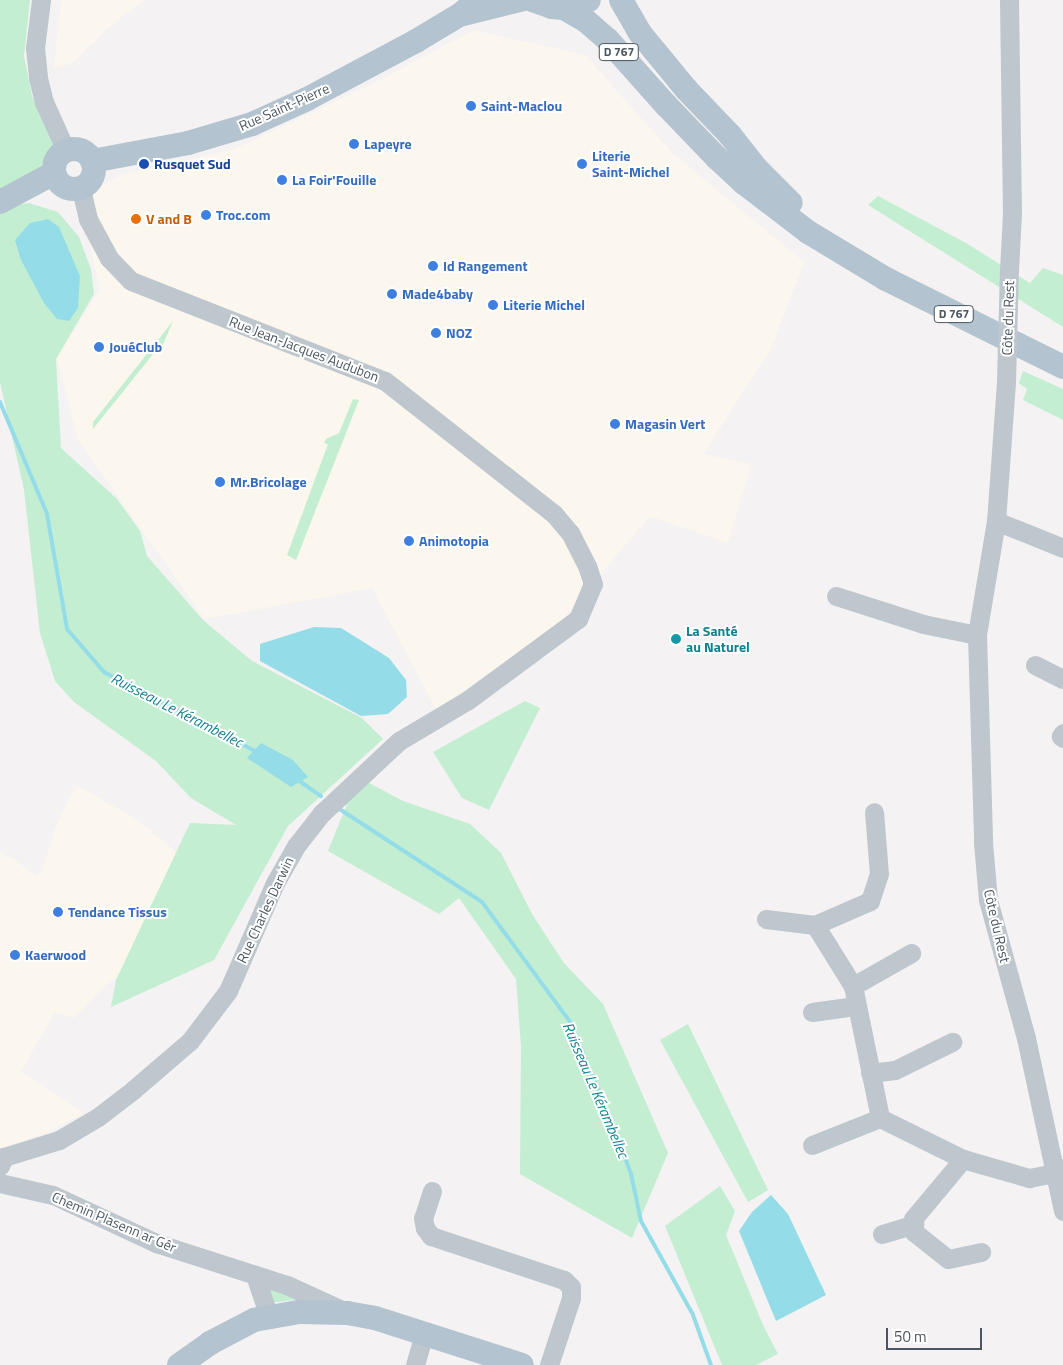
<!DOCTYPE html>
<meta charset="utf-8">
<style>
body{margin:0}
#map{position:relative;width:1063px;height:1365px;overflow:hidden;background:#f4f2f2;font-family:"Titillium Web",sans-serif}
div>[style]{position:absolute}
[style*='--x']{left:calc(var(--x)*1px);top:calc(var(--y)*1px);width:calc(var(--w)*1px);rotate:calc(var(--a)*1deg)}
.commercial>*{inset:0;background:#fcf7ee}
.green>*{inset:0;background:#c4eed1}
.water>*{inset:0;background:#94dde8}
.stream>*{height:4px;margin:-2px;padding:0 2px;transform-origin:2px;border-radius:2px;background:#94dde8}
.minor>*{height:19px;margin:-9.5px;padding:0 9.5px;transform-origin:9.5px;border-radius:9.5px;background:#bec7cd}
.major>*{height:24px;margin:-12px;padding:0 12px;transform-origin:12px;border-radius:12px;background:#b3c3cf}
.major>.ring{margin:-12px;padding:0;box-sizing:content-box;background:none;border:24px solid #b3c3cf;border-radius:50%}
.minor-bridge>*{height:19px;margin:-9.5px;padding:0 9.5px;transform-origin:9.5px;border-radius:9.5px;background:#bec7cd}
.dots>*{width:14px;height:14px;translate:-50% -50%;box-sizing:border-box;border:2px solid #fff;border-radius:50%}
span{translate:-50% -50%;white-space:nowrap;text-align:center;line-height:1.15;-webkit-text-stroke:4px #fff;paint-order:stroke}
.shield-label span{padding:1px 4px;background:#fff;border:1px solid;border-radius:4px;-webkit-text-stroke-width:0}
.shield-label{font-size:12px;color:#4a565f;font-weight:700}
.shop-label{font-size:14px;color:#366cbe;font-weight:700}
.left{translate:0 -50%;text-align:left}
.street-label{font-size:14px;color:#4a565f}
.transit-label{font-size:14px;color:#164399;font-weight:700}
.food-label{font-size:14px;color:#c56008;font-weight:700}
.culture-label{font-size:14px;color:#0d838f;font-weight:700}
.water-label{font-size:15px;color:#148091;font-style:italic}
.scale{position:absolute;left:886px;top:1328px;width:96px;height:22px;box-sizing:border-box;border:2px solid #4a565f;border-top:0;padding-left:6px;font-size:15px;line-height:18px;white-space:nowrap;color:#4a565f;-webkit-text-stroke:4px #fff;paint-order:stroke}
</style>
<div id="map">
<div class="commercial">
<div style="clip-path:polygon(61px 0,144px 0,110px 26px,71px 64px,54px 68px)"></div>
<div style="clip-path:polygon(474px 30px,585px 55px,672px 153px,804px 262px,770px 351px,703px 454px,751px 464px,728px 543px,650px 516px,556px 627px,436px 709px,372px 588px,205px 619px,78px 440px,57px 358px,100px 290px,80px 198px,121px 175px,235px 149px,370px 85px)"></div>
<div style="clip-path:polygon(78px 786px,138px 820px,177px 853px,117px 978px,107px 984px,74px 1018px,55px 1012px,21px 1071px,83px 1113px,48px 1132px,0 1148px,0 850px,2px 854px,14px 859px,36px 876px,41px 874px,54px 831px,70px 797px)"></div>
</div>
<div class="green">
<div style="clip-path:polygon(0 0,30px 0,24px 56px,32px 96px,53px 145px,39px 170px,0 189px)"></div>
<div style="clip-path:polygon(878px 196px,966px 243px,1030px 283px,1043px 268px,1063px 275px,1063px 327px,868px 205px)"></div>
<div style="clip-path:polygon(29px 203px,58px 212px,79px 237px,91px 269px,94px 294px,56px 359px,61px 448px,117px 499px,140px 531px,147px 556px,203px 620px,252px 661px,362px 718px,383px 739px,288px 826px,214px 960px,111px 1007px,116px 980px,190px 823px,236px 825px,191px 798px,156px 761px,74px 702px,55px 681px,40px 633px,24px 490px,0 382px,0 212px,15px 205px)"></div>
<div style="clip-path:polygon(173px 321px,159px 354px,154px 353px,93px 429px,93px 422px)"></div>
<div style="clip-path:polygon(1023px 371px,1063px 389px,1063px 420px,1023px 400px,1027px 389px,1019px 383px)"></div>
<div style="clip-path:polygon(353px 399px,359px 400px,296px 560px,287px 555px,328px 444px,324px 443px,326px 439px,339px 433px)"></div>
<div style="clip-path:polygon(525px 701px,540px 708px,489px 810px,462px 798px,433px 752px)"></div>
<div style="clip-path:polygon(358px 777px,403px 801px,470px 824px,501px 853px,532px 914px,564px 963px,603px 1004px,668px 1153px,632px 1238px,520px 1174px,521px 1046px,516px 979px,459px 898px,439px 914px,328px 851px)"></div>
<div style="clip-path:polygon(688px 1024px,768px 1190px,748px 1202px,660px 1040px)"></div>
<div style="clip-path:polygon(720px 1186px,735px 1211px,726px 1235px,763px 1325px,778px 1354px,756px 1365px,722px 1365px,665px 1226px)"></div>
<div style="clip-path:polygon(263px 1282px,307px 1298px,271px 1303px)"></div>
</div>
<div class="water">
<div style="clip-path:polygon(48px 219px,59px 227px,80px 276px,78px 308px,69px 321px,57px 319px,44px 303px,21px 260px,15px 240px,30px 223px)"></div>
<div style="clip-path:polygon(314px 627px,341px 628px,389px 658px,406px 680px,407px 697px,388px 714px,361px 716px,260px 661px,260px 644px)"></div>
<div style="clip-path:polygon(261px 743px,293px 760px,308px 777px,291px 787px,247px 758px)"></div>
<div style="clip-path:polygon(771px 1195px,788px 1214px,826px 1295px,776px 1321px,739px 1231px,752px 1212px)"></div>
</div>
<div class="stream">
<div style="--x:0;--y:402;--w:121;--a:67.2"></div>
<div style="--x:47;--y:514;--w:117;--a:80.1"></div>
<div style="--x:67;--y:629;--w:57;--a:49.3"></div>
<div style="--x:104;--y:672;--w:173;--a:27.6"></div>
<div style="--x:298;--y:780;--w:28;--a:35"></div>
<div style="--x:341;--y:810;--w:168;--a:33.1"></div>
<div style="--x:482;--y:902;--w:149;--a:53.7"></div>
<div style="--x:570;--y:1022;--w:120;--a:67.5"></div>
<div style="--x:616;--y:1133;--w:44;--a:69.9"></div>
<div style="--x:631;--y:1174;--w:48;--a:78"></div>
<div style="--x:641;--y:1221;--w:107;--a:61"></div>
<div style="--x:693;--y:1315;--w:53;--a:70.2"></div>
</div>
<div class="minor">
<div style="--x:41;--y:0;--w:48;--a:97.1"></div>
<div style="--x:35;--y:48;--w:30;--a:84"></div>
<div style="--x:38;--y:78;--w:25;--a:76"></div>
<div style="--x:44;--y:102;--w:54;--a:65.8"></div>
<div style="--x:1009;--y:0;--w:213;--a:89.2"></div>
<div style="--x:1012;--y:213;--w:57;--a:93"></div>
<div style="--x:1006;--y:382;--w:139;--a:94.1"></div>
<div style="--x:996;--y:521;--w:116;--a:99.5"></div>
<div style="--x:977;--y:635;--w:208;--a:88.3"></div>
<div style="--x:983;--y:843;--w:57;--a:85"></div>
<div style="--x:988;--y:900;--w:143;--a:74.6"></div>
<div style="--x:1026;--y:1038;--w:177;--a:77.9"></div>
<div style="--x:996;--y:521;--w:72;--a:21.9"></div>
<div style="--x:836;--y:596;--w:91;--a:17.8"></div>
<div style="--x:923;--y:624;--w:55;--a:11.5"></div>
<div style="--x:1035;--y:665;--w:31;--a:27"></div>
<div style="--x:1063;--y:733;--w:4;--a:124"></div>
<div style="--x:1061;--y:736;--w:3;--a:45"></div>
<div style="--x:766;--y:919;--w:49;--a:7"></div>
<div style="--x:815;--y:925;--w:72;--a:58.1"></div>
<div style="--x:853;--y:986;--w:135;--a:78.4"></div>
<div style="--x:880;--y:1118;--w:93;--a:26.3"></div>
<div style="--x:963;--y:1159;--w:69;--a:16.1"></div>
<div style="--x:1029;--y:1178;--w:25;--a:-11"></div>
<div style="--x:1054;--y:1173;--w:10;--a:-29"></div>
<div style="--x:815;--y:925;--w:60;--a:-23.6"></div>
<div style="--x:870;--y:901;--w:28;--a:-72"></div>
<div style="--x:879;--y:874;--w:62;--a:-94.6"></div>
<div style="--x:853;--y:986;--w:67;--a:-29.6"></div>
<div style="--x:812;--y:1012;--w:44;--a:-7.8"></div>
<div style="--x:870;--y:1073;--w:25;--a:-7"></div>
<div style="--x:895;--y:1070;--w:64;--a:-26.2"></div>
<div style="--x:812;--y:1145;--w:73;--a:-21.7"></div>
<div style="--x:963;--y:1159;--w:78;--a:129.8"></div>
<div style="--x:913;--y:1219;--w:13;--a:86"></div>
<div style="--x:914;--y:1232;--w:43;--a:38.5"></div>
<div style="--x:948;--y:1259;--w:34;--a:-12"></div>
<div style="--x:0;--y:1166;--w:10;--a:-66"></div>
<div style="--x:4;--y:1157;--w:58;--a:-17.2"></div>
<div style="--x:59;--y:1140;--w:45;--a:-30.5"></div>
<div style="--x:98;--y:1117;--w:44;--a:-37.6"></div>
<div style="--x:133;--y:1090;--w:75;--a:-40.7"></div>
<div style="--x:190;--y:1041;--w:63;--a:-52.8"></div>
<div style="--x:228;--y:991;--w:118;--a:-66.5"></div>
<div style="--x:275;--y:883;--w:43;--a:-60.4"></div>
<div style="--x:296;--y:846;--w:42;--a:-51.8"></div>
<div style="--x:322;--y:813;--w:105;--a:-43.1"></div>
<div style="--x:399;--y:741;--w:80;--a:-30.7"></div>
<div style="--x:468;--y:700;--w:137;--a:-36.4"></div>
<div style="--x:578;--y:619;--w:38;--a:-67"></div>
<div style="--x:593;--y:584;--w:19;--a:-108"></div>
<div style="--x:587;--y:566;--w:37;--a:-117"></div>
<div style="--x:570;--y:533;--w:25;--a:-130"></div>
<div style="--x:554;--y:514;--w:215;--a:-141.8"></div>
<div style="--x:385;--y:381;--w:273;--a:-158.5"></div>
<div style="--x:131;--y:281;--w:32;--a:-134"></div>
<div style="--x:109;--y:258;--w:44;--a:-118.3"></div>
<div style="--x:88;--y:219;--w:32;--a:-103"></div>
<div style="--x:0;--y:1183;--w:54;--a:12.8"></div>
<div style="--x:53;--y:1195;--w:114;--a:25"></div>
<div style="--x:156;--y:1243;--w:138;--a:17.8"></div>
<div style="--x:287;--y:1285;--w:63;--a:24.5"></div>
<div style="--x:432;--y:1191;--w:28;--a:108"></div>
<div style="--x:423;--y:1218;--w:10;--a:79"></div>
<div style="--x:425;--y:1228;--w:10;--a:53"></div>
<div style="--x:431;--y:1236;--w:140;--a:18.3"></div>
<div style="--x:564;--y:1280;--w:10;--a:45"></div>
<div style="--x:571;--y:1287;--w:11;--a:90"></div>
<div style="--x:571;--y:1298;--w:71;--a:108.2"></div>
<div style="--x:882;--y:1234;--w:34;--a:-17"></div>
<div style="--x:255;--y:1275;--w:44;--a:71.6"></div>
<div style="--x:415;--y:1365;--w:32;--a:-74"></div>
</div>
<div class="major">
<div style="--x:532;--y:0;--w:21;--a:19"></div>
<div style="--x:552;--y:7;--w:12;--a:5"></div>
<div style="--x:564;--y:8;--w:26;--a:-18"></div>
<div style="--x:621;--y:0;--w:38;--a:60"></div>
<div style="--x:640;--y:33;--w:72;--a:50.6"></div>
<div style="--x:686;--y:89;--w:64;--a:46.3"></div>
<div style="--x:730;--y:135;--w:42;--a:51.8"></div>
<div style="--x:756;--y:168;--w:49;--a:45"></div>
<div style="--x:564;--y:8;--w:24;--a:30"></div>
<div style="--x:585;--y:20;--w:30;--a:41"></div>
<div style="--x:608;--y:40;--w:87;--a:48.3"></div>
<div style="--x:666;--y:105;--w:74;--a:46.1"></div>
<div style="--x:717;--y:158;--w:37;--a:43"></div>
<div style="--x:744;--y:183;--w:81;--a:37.4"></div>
<div style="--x:808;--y:232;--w:91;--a:31.1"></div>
<div style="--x:886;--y:279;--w:198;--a:26.4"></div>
<div style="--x:463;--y:14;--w:59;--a:-13.8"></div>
<div class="ring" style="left:54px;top:149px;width:16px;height:16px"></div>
<div style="--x:92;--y:161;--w:98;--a:-10.6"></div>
<div style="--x:188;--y:143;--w:67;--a:-16.5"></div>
<div style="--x:252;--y:124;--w:60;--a:-24.4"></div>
<div style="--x:307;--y:99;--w:123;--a:-28"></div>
<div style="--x:416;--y:41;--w:52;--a:-31"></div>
<div style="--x:461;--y:14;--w:21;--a:-41"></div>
<div style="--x:0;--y:202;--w:61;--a:-28.2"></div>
<div style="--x:179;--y:1365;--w:38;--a:-35"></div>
<div style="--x:210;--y:1343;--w:50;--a:-27.6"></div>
<div style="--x:254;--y:1320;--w:46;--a:-10.1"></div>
<div style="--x:299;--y:1312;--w:48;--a:1.2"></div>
<div style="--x:347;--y:1313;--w:28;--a:10"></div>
<div style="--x:375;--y:1318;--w:154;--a:17.7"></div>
</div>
<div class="minor-bridge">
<div style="--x:1006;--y:382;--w:112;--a:-88.5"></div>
</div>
<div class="dots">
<div style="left:471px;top:106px;background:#3f7fe0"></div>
<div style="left:354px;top:144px;background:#3f7fe0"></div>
<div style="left:144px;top:164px;background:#1a4fb4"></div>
<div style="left:582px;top:164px;background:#3f7fe0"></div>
<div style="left:282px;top:180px;background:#3f7fe0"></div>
<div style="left:206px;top:215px;background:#3f7fe0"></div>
<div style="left:136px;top:219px;background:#e8710a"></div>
<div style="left:433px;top:266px;background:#3f7fe0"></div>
<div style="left:392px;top:294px;background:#3f7fe0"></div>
<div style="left:493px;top:305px;background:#3f7fe0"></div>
<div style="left:436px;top:333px;background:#3f7fe0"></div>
<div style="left:99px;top:347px;background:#3f7fe0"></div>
<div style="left:615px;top:424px;background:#3f7fe0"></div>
<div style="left:220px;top:482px;background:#3f7fe0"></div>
<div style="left:409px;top:541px;background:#3f7fe0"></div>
<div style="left:676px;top:639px;background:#0f9aa8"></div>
<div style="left:58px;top:912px;background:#3f7fe0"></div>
<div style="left:15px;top:955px;background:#3f7fe0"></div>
</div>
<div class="shield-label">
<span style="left:619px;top:52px">D 767</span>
<span style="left:954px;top:314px">D 767</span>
</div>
<div class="shop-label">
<span class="left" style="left:481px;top:106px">Saint-Maclou</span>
<span class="left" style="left:364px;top:144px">Lapeyre</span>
<span class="left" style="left:592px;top:164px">Literie<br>Saint-Michel</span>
<span class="left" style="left:292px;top:180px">La Foir'Fouille</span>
<span class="left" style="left:216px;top:215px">Troc.com</span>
<span class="left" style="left:443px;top:266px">Id Rangement</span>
<span class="left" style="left:402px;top:294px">Made4baby</span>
<span class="left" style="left:503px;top:305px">Literie Michel</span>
<span class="left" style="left:446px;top:333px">NOZ</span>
<span class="left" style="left:109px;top:347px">JouéClub</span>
<span class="left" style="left:625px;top:424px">Magasin Vert</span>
<span class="left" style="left:230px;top:482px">Mr.Bricolage</span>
<span class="left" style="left:419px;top:541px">Animotopia</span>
<span class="left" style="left:68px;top:912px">Tendance Tissus</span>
<span class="left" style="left:25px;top:955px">Kaerwood</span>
</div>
<div class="street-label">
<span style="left:284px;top:107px;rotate:-24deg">Rue Saint-Pierre</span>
<span style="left:1008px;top:318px;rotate:-88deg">Côte du Rest</span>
<span style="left:304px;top:349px;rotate:21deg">Rue Jean-Jacques Audubon</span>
<span style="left:265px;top:910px;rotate:-65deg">Rue Charles Darwin</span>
<span style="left:997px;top:926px;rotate:77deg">Côte du Rest</span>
<span style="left:114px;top:1222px;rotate:23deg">Chemin Plasenn ar Gêr</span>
</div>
<div class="transit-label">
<span class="left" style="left:154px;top:164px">Rusquet Sud</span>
</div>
<div class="food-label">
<span class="left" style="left:146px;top:219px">V and B</span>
</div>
<div class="culture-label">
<span class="left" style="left:686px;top:639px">La Santé<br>au Naturel</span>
</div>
<div class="water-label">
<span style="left:177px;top:710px;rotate:27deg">Ruisseau Le Kérambellec</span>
<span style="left:596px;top:1090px;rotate:67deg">Ruisseau Le Kérambellec</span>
</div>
<div class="scale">50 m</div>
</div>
